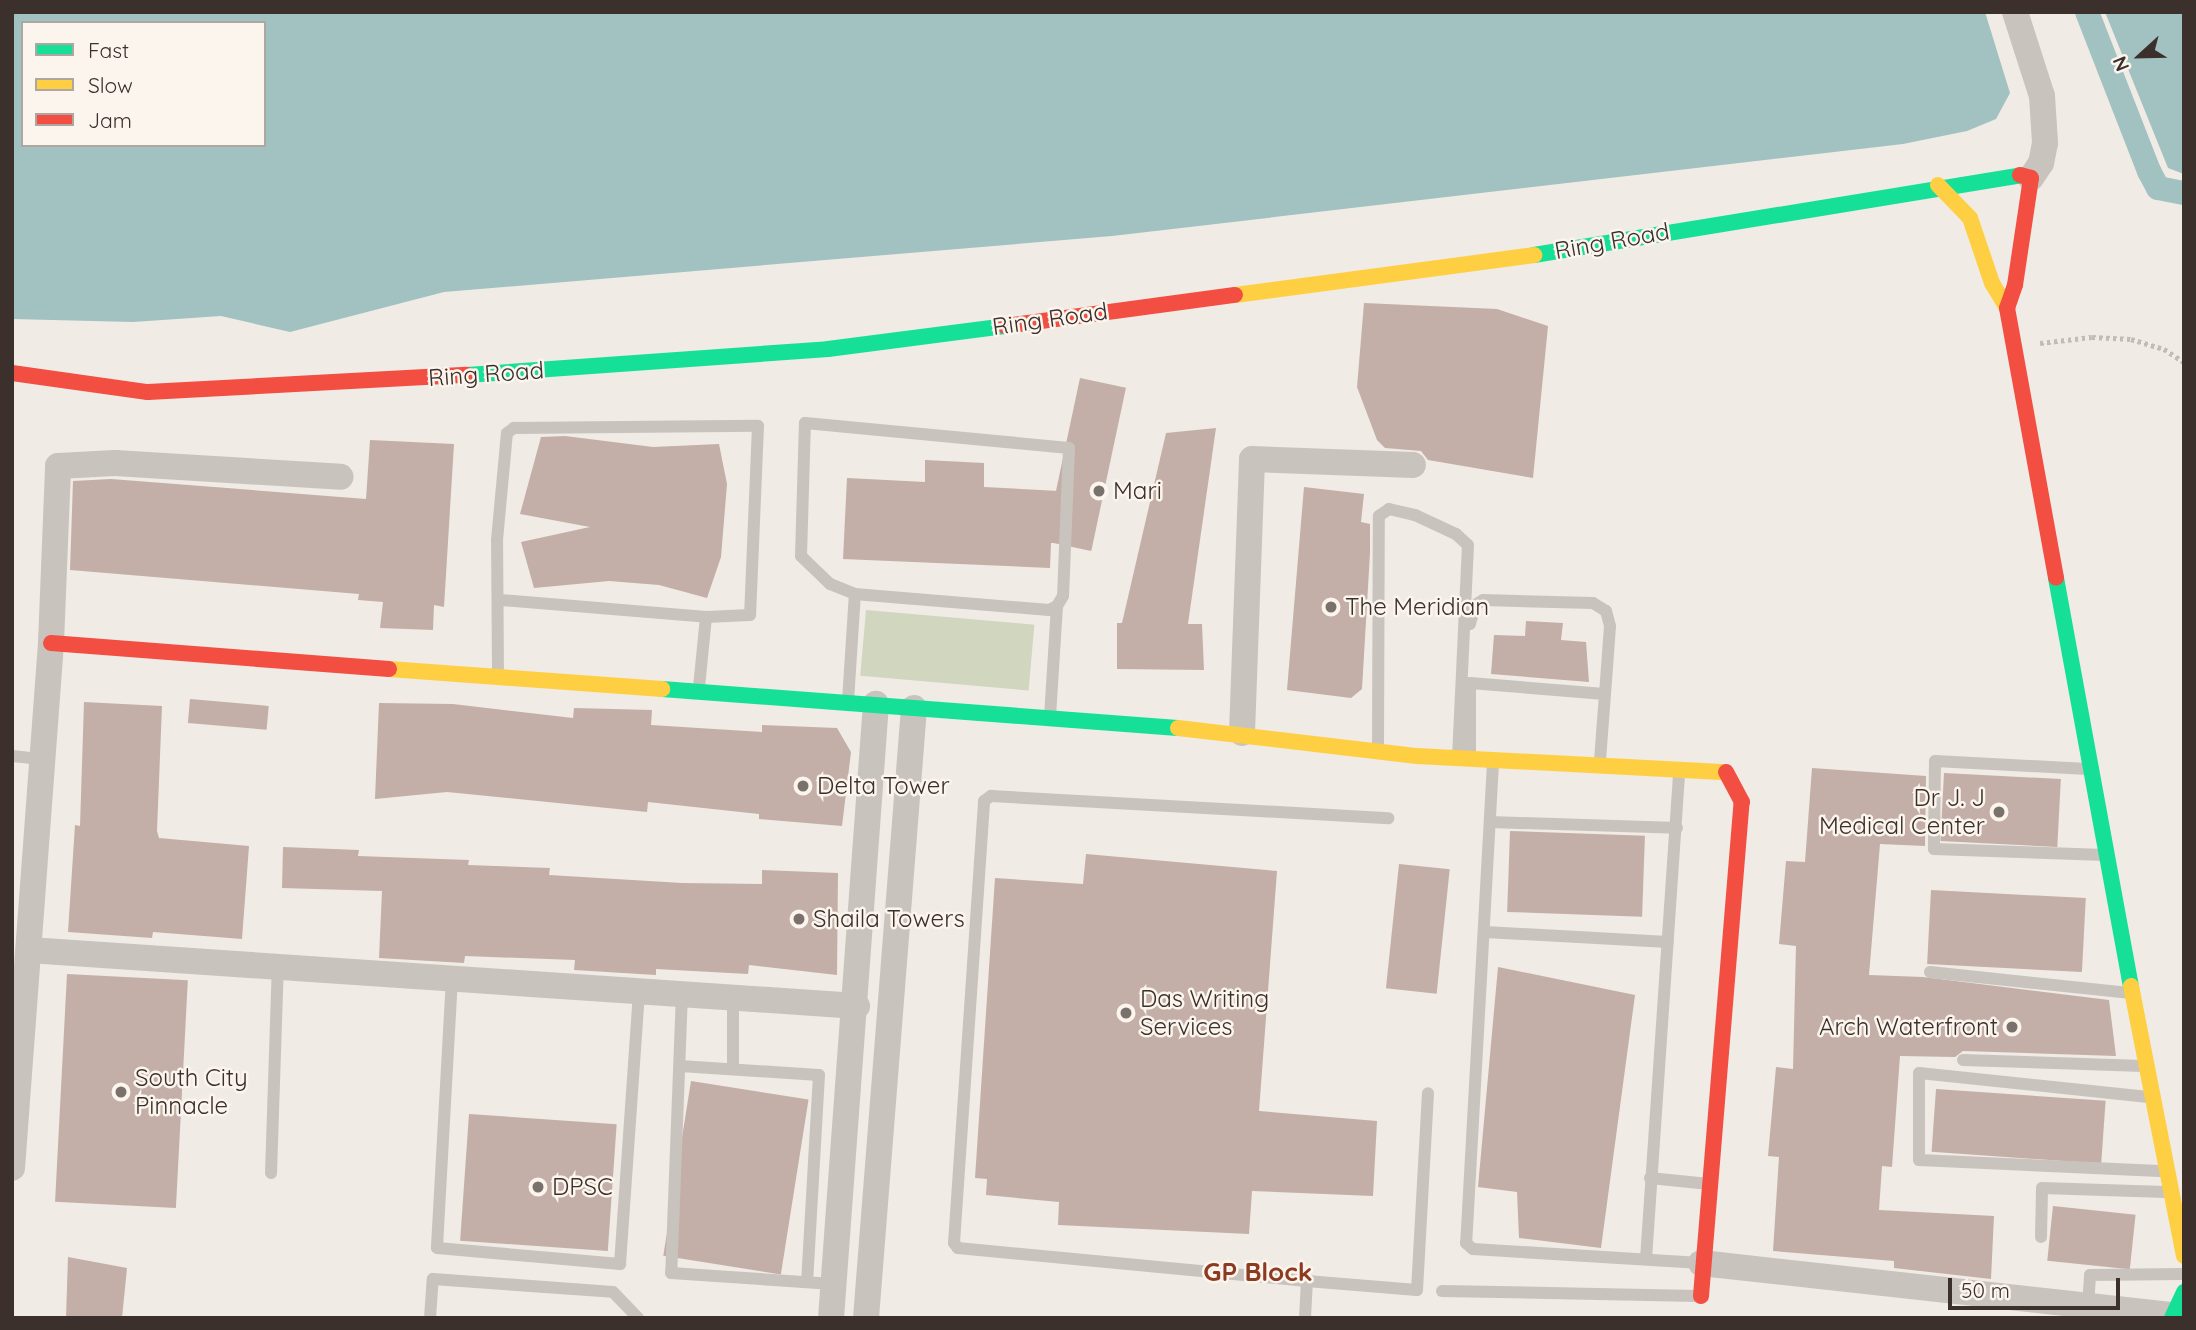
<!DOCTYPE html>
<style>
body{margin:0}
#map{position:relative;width:2196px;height:1330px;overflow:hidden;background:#f0ebe5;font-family:Quicksand,sans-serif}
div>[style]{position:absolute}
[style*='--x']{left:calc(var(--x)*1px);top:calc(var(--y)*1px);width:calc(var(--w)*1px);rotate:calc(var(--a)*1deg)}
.green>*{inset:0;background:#d1d6bf;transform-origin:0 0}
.water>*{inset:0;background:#a1c2c1}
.canal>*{height:24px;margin:-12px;padding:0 12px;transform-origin:12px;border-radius:12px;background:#a1c2c1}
.building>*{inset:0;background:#c3afa7;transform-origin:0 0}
.path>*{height:4.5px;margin-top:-2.25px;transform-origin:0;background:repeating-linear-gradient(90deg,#c2bbb6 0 3.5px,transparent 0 7px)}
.lane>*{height:12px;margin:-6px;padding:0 6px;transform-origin:6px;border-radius:6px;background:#c9c3be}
.street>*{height:26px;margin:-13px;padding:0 13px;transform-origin:13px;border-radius:13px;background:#c9c3be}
.fast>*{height:16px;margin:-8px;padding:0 8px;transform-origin:8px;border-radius:8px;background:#16e098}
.slow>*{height:16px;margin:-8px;padding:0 8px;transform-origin:8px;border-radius:8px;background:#ffcf43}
.jam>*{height:16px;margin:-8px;padding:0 8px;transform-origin:8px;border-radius:8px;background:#f24e42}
.dots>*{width:19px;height:19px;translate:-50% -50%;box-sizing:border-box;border:4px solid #fbf5ee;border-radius:50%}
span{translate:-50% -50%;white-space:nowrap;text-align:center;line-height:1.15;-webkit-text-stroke:5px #fbf5ee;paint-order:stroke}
.street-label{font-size:24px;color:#3b302b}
.poi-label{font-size:24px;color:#3b302b}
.left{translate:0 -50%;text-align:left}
.right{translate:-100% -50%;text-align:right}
.neighbourhood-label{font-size:26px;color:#8c3b22;font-weight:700}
.frame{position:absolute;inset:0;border:14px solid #3b302b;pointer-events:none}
.legend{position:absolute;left:21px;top:21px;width:245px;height:126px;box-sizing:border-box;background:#fbf5ee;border:2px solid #aea6a0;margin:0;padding:9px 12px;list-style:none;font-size:21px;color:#3b302b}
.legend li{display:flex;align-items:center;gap:14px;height:35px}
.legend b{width:35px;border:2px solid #aea6a0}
.north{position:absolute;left:2105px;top:21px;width:70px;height:70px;-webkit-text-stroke:5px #fbf5ee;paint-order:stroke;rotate:248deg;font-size:19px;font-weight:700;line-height:28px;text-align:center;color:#3b302b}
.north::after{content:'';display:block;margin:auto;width:24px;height:32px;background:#3b302b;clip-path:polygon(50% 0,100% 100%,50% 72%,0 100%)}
.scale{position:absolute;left:1948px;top:1278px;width:172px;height:32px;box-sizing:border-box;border:4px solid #3b302b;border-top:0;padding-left:9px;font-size:21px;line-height:24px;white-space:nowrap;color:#3b302b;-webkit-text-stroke:5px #fbf5ee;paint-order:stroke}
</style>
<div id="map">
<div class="green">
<div style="left:866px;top:610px;width:169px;height:66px;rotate:5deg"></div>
</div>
<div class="water">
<div style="clip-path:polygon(evenodd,12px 12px,1985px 12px,2010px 93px,1996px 119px,1967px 131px,1903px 144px,1112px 236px,444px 292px,290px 332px,221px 316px,133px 322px,12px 319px,12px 12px,23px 23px,264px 23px,264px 145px,23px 145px,23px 23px)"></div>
<div style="clip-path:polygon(2105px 12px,2184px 12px,2184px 174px,2168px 168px)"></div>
</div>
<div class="canal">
<div style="--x:2087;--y:12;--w:171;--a:68.7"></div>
<div style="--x:2149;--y:171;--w:19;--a:62"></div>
<div style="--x:2158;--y:188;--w:26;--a:11"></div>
</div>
<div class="building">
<div style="clip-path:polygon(1364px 303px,1497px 309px,1548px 326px,1533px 478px,1428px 460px,1421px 451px,1385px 448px,1377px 440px,1357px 387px)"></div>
<div style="left:1080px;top:378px;width:47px;height:167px;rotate:12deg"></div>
<div style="clip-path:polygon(1216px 428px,1188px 624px,1202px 624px,1204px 670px,1117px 669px,1117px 623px,1122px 623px,1166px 433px)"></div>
<div style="clip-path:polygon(565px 436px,653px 447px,719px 444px,727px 484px,721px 557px,707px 598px,659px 585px,609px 581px,534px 588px,521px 542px,590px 527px,520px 514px,541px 437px)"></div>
<div style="clip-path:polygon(370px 440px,454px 444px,444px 607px,434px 605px,433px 630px,380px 628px,383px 602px,358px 600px,359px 594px,70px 570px,73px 481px,111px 479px,366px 499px)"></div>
<div style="clip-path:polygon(925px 460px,984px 463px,984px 487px,1059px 491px,1056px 543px,1051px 543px,1050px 568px,843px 559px,847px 478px,925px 482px)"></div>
<div style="clip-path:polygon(1304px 487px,1364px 494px,1361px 522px,1370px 524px,1370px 553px,1362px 689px,1351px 698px,1287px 690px)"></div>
<div style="clip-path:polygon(1526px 621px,1563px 623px,1561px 640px,1586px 642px,1589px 682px,1491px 674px,1494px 635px,1525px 636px)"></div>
<div style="left:190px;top:699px;width:79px;height:24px;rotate:5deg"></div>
<div style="clip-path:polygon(84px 702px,162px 706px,157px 831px,159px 838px,249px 846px,242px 939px,153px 932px,152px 938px,68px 932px,75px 825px,80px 826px)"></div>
<div style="clip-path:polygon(379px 703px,453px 704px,573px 718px,574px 708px,652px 710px,651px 725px,762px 732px,762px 725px,837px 728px,851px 752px,842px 826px,759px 819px,759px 814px,648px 802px,647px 812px,447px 792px,375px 799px)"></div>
<div style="clip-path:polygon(1812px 768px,1926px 776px,1925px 846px,1880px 844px,1869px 975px,1923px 977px,2109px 1000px,2116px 1056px,1963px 1051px,1955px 1057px,1900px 1056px,1892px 1167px,1882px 1166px,1879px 1210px,1994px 1216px,1991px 1279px,1894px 1268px,1894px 1261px,1773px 1251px,1779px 1157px,1768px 1156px,1776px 1067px,1793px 1069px,1796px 946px,1779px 944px,1786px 861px,1805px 862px)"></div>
<div style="left:1944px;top:773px;width:117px;height:68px;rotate:3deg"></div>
<div style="left:1510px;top:831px;width:135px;height:81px;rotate:2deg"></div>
<div style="clip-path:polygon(283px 847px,359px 850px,358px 856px,469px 860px,468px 865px,550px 868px,549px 875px,682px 883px,762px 884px,762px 870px,838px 873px,837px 975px,749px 965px,748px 974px,656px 969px,656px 975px,574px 970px,575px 960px,465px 956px,464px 963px,379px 958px,382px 891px,282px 888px)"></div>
<div style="clip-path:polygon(1086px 854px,1277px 871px,1259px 1111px,1377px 1121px,1373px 1196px,1252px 1191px,1249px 1234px,1058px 1225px,1059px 1202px,986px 1195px,987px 1179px,975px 1178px,995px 878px,1083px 884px)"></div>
<div style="left:1399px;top:864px;width:51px;height:125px;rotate:6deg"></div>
<div style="left:1931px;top:890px;width:155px;height:74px;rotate:3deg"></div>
<div style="clip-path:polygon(1498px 967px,1635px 995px,1601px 1248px,1519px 1238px,1517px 1192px,1478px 1187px)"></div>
<div style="left:67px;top:974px;width:121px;height:228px;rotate:3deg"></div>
<div style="left:691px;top:1081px;width:119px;height:177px;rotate:9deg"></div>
<div style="left:1936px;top:1089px;width:170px;height:63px;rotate:4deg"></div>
<div style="left:469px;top:1114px;width:148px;height:127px;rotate:4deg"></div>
<div style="left:2053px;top:1206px;width:83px;height:55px;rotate:6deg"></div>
<div style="clip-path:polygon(68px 1257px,127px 1268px,122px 1318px,66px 1318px)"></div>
</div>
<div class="path">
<div style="--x:2040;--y:343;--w:52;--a:-6.6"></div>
<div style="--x:2092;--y:337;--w:39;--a:3"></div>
<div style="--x:2131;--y:339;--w:34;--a:17"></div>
<div style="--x:2164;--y:349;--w:24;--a:33"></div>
</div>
<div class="lane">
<div style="--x:501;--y:600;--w:206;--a:4.7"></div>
<div style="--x:706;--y:617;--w:70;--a:95.7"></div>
<div style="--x:1470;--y:624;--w:20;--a:-75"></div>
<div style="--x:1475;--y:605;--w:9;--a:-32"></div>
<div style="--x:1483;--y:600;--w:110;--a:1.6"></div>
<div style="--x:1593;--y:603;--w:15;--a:32"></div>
<div style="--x:1606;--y:611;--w:16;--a:75"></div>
<div style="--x:1610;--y:626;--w:68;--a:94.2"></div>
<div style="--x:498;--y:674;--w:134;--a:-90.4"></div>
<div style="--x:497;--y:540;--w:107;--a:-84.7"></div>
<div style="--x:507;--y:433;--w:9;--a:-36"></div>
<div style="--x:514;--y:428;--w:244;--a:-0.5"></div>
<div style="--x:758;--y:426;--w:189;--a:92.4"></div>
<div style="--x:750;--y:615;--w:44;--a:177.4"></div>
<div style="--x:848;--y:701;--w:107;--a:-86.3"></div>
<div style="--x:855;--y:594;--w:27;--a:-158"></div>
<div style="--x:830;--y:584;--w:40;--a:-136"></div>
<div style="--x:801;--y:556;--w:133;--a:-88.3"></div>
<div style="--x:805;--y:423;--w:265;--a:5.4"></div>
<div style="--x:1069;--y:448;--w:148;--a:92.3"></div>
<div style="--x:1063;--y:596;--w:12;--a:121"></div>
<div style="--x:1057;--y:606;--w:9;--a:153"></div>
<div style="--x:1049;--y:610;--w:195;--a:-175.3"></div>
<div style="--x:1050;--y:717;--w:111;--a:-86.4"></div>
<div style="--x:1378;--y:747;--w:231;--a:-89.8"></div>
<div style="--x:1379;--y:516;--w:12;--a:-35"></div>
<div style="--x:1389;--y:509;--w:27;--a:13"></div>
<div style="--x:1415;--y:515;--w:45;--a:24.9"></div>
<div style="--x:1456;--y:534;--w:16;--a:43"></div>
<div style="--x:1468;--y:545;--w:210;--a:92.7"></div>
<div style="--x:1470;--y:754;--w:71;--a:-90"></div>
<div style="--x:1470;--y:683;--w:135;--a:4.7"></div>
<div style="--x:1605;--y:694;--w:67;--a:94.3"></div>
<div style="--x:12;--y:756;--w:30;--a:6"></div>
<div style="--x:1493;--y:763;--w:481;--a:93.2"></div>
<div style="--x:1466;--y:1243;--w:9;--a:41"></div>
<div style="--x:1473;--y:1249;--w:228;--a:3.5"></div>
<div style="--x:2088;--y:769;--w:153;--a:-177"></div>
<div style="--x:1935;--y:761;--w:88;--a:90.7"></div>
<div style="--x:1934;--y:849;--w:171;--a:2"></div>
<div style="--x:1490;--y:822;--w:187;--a:1.8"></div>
<div style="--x:1485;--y:932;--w:183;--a:3.1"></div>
<div style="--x:1930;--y:972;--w:200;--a:6"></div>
<div style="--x:452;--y:978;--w:270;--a:93.2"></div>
<div style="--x:437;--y:1248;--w:184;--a:5"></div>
<div style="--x:620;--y:1264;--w:275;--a:-86"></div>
<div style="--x:682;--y:993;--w:280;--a:92.2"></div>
<div style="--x:671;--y:1273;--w:162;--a:3.9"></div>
<div style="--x:1963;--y:1060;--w:180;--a:1.9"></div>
<div style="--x:680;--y:1066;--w:139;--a:3.7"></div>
<div style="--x:819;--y:1075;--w:207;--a:93.3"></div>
<div style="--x:733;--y:1069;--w:72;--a:-90"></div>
<div style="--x:2148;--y:1097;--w:230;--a:-174"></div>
<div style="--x:1919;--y:1073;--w:87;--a:90"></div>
<div style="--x:1919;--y:1160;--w:241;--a:2.6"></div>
<div style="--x:271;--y:1173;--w:207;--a:-88.1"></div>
<div style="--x:1650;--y:1178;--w:59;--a:5.8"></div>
<div style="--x:2041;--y:1237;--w:49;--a:-88.8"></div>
<div style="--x:2042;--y:1188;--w:123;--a:1.9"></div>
<div style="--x:1646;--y:1259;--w:490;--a:-86.1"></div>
<div style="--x:1307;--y:1281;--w:110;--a:4.7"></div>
<div style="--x:1417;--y:1290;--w:197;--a:-86.8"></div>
<div style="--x:1442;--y:1291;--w:255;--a:1.1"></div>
<div style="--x:2088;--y:1305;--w:30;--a:-86"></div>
<div style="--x:2090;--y:1275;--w:94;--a:-0.6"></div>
<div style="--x:430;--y:1318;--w:39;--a:-86"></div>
<div style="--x:433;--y:1279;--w:180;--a:4.1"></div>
<div style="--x:613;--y:1292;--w:36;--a:46"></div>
<div style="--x:1305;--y:1318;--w:37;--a:-87"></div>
<div style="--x:1307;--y:1281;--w:351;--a:-174.6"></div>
<div style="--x:958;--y:1248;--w:6;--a:-129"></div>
<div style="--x:954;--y:1243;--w:443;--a:-86.1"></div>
<div style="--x:984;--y:801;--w:9;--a:-36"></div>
<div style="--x:991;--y:796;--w:398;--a:3.2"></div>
</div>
<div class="street">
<div style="--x:2015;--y:12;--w:88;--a:72.2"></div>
<div style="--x:2042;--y:96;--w:47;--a:86.3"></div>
<div style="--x:2045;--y:143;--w:20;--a:101"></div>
<div style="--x:2041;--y:163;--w:18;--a:124"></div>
<div style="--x:1242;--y:733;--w:274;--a:-87.9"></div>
<div style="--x:1252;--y:459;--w:161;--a:2.1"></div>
<div style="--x:29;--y:950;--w:830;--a:3.87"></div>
<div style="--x:12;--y:1168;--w:526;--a:-85.75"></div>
<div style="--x:51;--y:643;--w:177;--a:-87.7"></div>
<div style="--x:58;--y:466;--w:57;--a:-3"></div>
<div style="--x:115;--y:463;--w:226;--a:3.5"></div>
<div style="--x:1701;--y:1263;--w:486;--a:6.3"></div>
<div style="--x:831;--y:1318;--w:616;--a:-85.81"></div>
<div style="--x:866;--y:1318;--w:612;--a:-85.5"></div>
</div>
<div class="fast">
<div style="--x:1534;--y:255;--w:493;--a:-9.3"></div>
<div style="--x:467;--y:375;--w:362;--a:-4.1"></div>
<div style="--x:828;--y:349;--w:178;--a:-7.4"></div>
<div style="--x:2056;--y:578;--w:415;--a:79.6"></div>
<div style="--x:662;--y:689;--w:517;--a:4.32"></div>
<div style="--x:2172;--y:1318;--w:29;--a:-65"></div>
</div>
<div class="slow">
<div style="--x:1938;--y:185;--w:46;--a:45.9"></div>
<div style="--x:1970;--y:218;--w:69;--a:71.3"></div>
<div style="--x:1992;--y:283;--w:29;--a:59"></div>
<div style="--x:1235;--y:295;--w:302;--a:-7.6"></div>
<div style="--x:389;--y:669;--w:274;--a:4.2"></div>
<div style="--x:1178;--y:728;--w:241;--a:6.7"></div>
<div style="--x:1417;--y:756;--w:309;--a:3"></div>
<div style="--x:2131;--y:986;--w:275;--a:78.9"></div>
</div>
<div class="jam">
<div style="--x:2020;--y:175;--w:11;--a:15"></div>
<div style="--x:2031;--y:178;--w:108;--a:98.5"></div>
<div style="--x:2015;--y:285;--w:24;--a:109"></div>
<div style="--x:2007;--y:308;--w:274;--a:79.7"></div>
<div style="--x:1005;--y:326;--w:232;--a:-7.7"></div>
<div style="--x:12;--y:373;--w:137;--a:8"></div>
<div style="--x:148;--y:392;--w:319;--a:-3.1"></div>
<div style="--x:51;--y:643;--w:339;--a:4.4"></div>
<div style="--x:1701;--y:1296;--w:496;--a:-85.3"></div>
<div style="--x:1742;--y:802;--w:34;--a:-118"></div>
</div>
<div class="dots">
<div style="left:1099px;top:491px;background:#7a716c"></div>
<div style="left:1331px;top:607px;background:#7a716c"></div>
<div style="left:803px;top:786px;background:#7a716c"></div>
<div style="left:1999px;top:812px;background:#7a716c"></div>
<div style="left:799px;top:919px;background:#7a716c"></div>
<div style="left:1126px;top:1013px;background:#7a716c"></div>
<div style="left:2012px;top:1027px;background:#7a716c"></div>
<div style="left:121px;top:1092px;background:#7a716c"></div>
<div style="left:538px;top:1187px;background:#7a716c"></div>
</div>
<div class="street-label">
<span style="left:1612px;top:241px;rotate:-10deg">Ring Road</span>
<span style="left:1050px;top:319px;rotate:-8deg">Ring Road</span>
<span style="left:486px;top:374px;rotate:-4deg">Ring Road</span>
</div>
<div class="poi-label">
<span class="left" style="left:1113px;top:491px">Mari</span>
<span class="left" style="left:1345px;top:607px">The Meridian</span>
<span class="left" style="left:817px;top:786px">Delta Tower</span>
<span class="right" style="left:1985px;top:812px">Dr J. J<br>Medical Center</span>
<span class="left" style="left:813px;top:919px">Shaila Towers</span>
<span class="left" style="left:1140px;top:1013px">Das Writing<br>Services</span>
<span class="right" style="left:1998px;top:1027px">Arch Waterfront</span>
<span class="left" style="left:135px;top:1092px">South City<br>Pinnacle</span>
<span class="left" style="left:552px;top:1187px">DPSC</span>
</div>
<div class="neighbourhood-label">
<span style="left:1258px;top:1272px">GP Block</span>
</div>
<div class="frame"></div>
<ul class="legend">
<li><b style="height:9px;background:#16e098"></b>Fast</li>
<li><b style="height:9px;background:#ffcf43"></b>Slow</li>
<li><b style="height:9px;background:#f24e42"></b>Jam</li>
</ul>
<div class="north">N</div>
<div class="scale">50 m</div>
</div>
